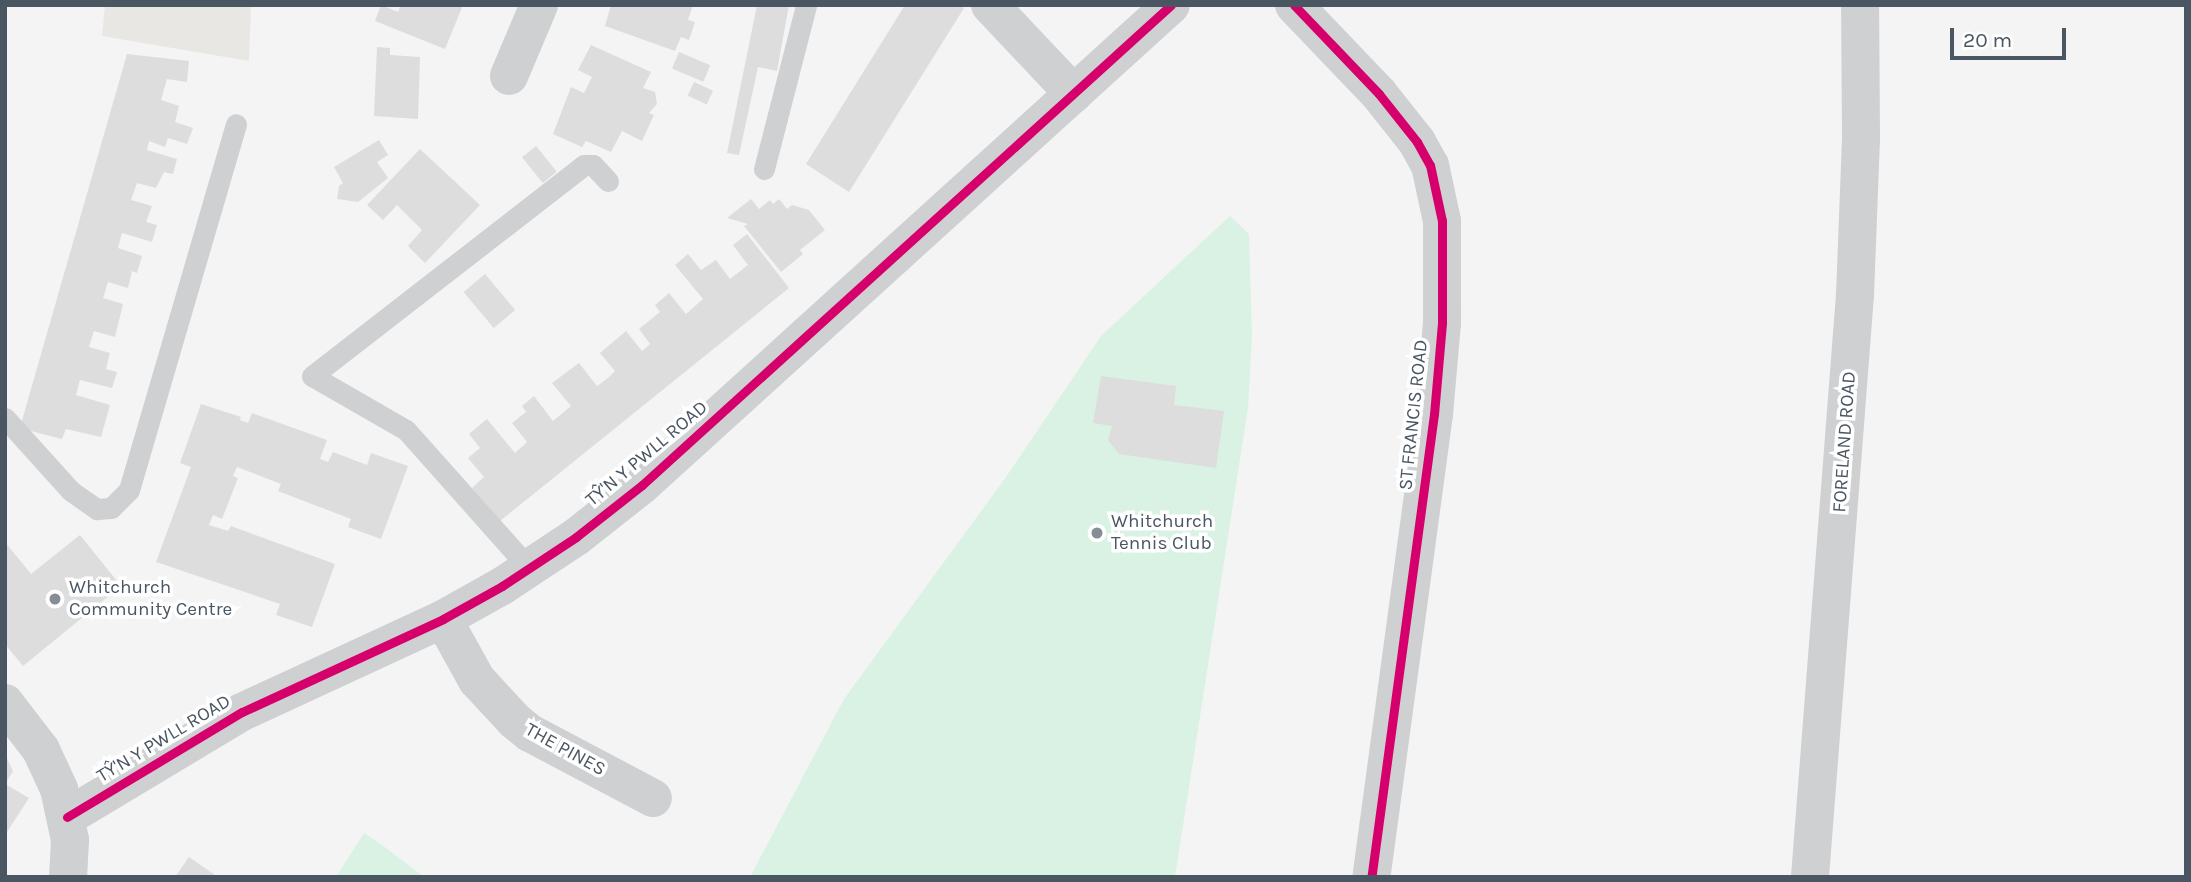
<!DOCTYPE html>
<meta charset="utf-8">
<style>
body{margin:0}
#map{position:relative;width:2191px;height:882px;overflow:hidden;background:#f4f4f4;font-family:Karla,sans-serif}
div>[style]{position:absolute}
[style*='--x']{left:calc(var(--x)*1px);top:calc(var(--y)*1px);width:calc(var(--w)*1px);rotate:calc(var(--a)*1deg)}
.commercial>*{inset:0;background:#e8e7e3}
.green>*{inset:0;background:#d9f2e3}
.building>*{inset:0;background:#ddddde;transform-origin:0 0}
.service>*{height:21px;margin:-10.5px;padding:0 10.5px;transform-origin:10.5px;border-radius:10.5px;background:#ced0d2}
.minor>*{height:38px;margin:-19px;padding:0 19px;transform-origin:19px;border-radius:19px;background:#ced0d2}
.tertiary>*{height:38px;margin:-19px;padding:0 19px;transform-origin:19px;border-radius:19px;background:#ced0d2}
.cycleway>*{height:9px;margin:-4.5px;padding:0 4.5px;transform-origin:4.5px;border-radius:4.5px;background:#d6006c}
.dots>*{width:19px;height:19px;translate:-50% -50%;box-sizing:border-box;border:4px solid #fff;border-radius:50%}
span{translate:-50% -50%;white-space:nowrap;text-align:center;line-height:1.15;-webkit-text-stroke:7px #fff;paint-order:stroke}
.street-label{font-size:19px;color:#4a5661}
.poi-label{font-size:19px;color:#4a5661}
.left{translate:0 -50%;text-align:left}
.frame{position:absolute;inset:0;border:7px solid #4a5661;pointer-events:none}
.scale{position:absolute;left:1950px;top:28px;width:116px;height:32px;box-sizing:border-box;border:4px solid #4a5661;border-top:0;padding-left:9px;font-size:21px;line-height:24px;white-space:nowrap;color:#4a5661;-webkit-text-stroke:5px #fff;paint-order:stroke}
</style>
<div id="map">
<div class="commercial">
<div style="clip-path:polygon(105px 5px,251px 5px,249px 61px,102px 36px)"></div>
</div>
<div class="green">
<div style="clip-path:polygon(1230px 216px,1249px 234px,1252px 336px,1248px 408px,1175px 877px,750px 877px,844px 699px,1006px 477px,1101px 336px)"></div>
<div style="clip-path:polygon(364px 833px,382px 845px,424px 877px,336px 877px)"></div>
</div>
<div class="building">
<div style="clip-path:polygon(381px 5px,398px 12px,401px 5px,463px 5px,445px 49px,375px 21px)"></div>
<div style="clip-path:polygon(611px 5px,693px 5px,688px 20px,695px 22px,689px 40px,681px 37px,675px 51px,605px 26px)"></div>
<div style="clip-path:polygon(757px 5px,789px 5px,777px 71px,758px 67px,739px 155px,727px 153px)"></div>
<div style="clip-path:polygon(905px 5px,959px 5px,964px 8px,849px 192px,806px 164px)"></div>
<div style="clip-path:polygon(591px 45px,651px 72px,643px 88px,655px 92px,657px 104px,649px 113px,654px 115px,642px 141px,622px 131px,611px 152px,586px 141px,582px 147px,553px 134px,571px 87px,584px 93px,592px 77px,578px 70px)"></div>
<div style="clip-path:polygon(377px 47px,390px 48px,390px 55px,420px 57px,418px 119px,374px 116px)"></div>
<div style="left:679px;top:52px;width:34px;height:18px;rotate:23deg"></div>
<div style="clip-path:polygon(127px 54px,189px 61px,187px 82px,167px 79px,161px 100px,179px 106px,175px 122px,193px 128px,187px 144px,168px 138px,165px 147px,149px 141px,147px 150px,177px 159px,173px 174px,164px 172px,156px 188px,137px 183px,131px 200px,152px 206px,146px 222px,157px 225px,152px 242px,122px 233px,118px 248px,142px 256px,137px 273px,132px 271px,128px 288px,108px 282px,103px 298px,123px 304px,115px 337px,94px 331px,89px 347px,110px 353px,106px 369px,117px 372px,112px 388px,80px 380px,76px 395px,110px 405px,101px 437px,66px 429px,62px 439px,27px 430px,21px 424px)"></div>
<div style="left:694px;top:82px;width:21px;height:15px;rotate:25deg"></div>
<div style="clip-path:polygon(379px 140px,388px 155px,377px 162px,388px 178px,358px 202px,337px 199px,339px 186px,343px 183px,334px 167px)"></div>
<div style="left:536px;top:146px;width:33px;height:18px;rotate:51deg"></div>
<div style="clip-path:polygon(420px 149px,480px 205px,425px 263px,408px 246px,422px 230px,397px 205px,383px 220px,367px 205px)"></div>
<div style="clip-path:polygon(751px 199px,759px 209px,770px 200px,773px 204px,779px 199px,787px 209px,792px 205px,809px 210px,825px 230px,800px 250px,803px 254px,781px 272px,744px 226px,748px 224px,727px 218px)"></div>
<div style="clip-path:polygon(747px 234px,789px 288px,500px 521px,472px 488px,484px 477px,468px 458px,480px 448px,469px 434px,487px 419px,515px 453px,527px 442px,512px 423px,526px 412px,522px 406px,534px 396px,553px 421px,571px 406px,552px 383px,579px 363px,597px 386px,608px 378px,615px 371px,600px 353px,626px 331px,642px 351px,650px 344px,639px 329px,660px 312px,655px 305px,669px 293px,686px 314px,703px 299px,675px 265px,688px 254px,701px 270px,716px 260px,730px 279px,748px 265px,733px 245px)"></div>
<div style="left:485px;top:274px;width:47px;height:28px;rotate:50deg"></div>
<div style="clip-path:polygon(1101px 376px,1176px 386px,1174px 405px,1224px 411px,1216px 468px,1119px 454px,1108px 440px,1112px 426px,1093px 423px)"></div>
<div style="clip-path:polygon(201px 404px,241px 417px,240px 420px,248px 423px,252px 413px,327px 440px,320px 459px,328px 462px,333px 452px,367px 465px,371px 453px,408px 466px,381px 539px,348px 527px,351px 519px,278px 491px,281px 484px,237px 467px,233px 476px,238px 478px,222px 519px,213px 515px,209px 525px,228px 531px,231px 526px,335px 564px,312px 627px,276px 615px,280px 604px,156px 562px,191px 467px,180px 463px)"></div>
<div style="clip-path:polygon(80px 535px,121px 586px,23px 666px,5px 644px,5px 542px,31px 574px)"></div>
<div style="clip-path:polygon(5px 754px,13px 771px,5px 784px,29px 798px,5px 835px)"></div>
<div style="clip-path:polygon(189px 857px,218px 877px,175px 877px)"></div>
</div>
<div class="service">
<div style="--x:764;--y:169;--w:169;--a:-75.6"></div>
<div style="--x:5;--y:418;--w:98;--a:47.9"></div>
<div style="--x:71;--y:491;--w:32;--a:35"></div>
<div style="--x:97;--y:509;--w:14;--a:-4"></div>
<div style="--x:111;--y:508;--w:25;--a:-45"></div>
<div style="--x:129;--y:490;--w:381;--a:-73.7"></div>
<div style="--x:529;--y:568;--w:185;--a:-131.7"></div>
<div style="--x:406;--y:430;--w:108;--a:-150.1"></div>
<div style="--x:312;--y:376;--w:344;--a:-37.8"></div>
<div style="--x:584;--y:165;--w:9;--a:0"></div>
<div style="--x:593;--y:165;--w:22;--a:47"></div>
</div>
<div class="minor">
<div style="--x:990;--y:5;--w:122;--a:46.7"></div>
<div style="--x:1294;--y:5;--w:123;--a:46.3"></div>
<div style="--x:1379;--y:94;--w:61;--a:51.6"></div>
<div style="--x:1417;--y:142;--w:26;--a:61"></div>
<div style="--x:1430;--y:165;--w:57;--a:77.9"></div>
<div style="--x:1442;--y:221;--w:102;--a:90"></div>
<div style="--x:1442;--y:323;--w:91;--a:95"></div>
<div style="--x:1434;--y:414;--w:467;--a:97.7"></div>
<div style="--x:509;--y:76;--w:77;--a:-67.1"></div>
<div style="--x:443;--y:619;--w:70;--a:60.9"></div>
<div style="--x:477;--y:680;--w:56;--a:47.2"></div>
<div style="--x:515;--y:721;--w:19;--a:39"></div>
<div style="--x:530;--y:733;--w:139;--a:27.9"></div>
<div style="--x:67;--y:817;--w:204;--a:-31"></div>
<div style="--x:242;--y:712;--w:221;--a:-24.8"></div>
<div style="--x:443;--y:619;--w:68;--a:-29.2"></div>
<div style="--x:502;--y:586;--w:89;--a:-33.5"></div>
<div style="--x:576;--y:537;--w:84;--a:-38.2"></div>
<div style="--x:642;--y:485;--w:714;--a:-42.22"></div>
<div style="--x:1810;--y:877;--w:584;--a:-85.58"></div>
<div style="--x:1855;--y:295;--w:158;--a:-87.8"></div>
<div style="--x:1861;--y:137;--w:132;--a:-90.4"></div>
</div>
<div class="tertiary">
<div style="--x:5;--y:703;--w:59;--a:52.5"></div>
<div style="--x:41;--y:750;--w:43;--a:65.2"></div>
<div style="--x:59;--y:789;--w:52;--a:77.8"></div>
<div style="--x:70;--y:840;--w:37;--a:93"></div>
</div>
<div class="cycleway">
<div style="--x:1294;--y:5;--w:123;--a:46.3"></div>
<div style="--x:1379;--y:94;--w:61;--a:51.6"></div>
<div style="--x:1417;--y:142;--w:26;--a:61"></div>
<div style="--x:1430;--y:165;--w:57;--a:77.9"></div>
<div style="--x:1442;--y:221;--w:102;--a:90"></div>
<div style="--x:1442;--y:323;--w:91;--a:95"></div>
<div style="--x:1434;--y:414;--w:467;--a:97.7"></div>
<div style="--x:67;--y:817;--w:204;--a:-31"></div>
<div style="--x:242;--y:712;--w:221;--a:-24.8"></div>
<div style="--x:443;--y:619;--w:68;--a:-29.2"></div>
<div style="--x:502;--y:586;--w:89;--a:-33.5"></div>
<div style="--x:576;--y:537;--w:84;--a:-38.2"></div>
<div style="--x:642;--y:485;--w:714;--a:-42.22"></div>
</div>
<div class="dots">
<div style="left:1097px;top:533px;background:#868d94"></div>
<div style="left:55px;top:599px;background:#868d94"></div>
</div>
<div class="street-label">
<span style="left:1414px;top:415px;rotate:-84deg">ST FRANCIS ROAD</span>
<span style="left:1845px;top:442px;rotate:-86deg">FORELAND ROAD</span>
<span style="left:647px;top:454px;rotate:-40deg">TŶ'N Y PWLL ROAD</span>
<span style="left:164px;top:739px;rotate:-31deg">TŶ'N Y PWLL ROAD</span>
<span style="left:565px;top:750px;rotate:29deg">THE PINES</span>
</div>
<div class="poi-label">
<span class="left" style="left:1111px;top:533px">Whitchurch<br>Tennis Club</span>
<span class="left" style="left:69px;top:599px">Whitchurch<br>Community Centre</span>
</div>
<div class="frame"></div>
<div class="scale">20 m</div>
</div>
